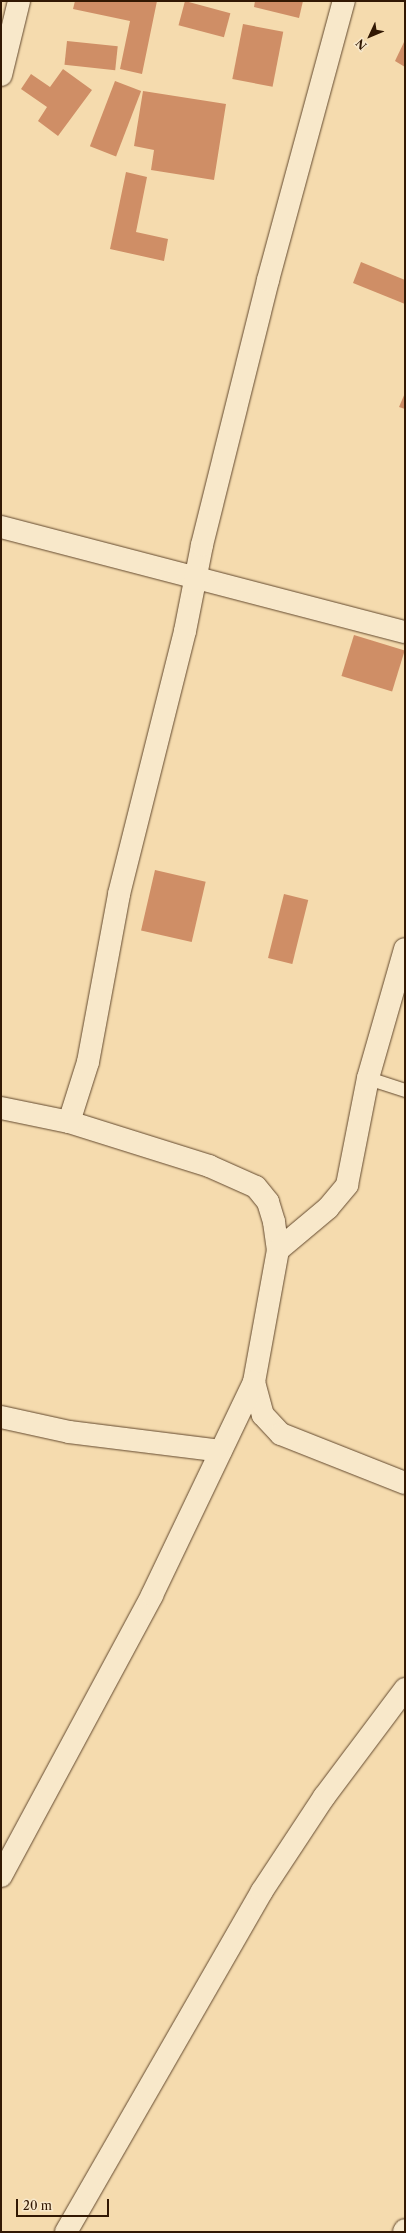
<!DOCTYPE html>
<style>
body{margin:0}
#map{position:relative;width:406px;height:2233px;overflow:hidden;background:#f5dbae;font-family:"Libre Caslon Text",serif}
div>[style]{position:absolute}
[style*='--x']{left:calc(var(--x)*1px);top:calc(var(--y)*1px);width:calc(var(--w)*1px);rotate:calc(var(--a)*1deg)}
.building>*{inset:0;background:#cf8e66;transform-origin:0 0}
.roads{filter:drop-shadow(0 0 1px #63492e) drop-shadow(0 0 1px #63492e)}
.lane>*{height:13px;margin:-6.5px;padding:0 6.5px;transform-origin:6.5px;border-radius:6.5px;background:#f8e8ca}
.street>*{height:22px;margin:-11px;padding:0 11px;transform-origin:11px;border-radius:11px;background:#f8e8ca}
span{translate:-50% -50%;white-space:nowrap;text-align:center;line-height:1.15;-webkit-text-stroke:3.5px #f8e8ca;paint-order:stroke}
.frame{position:absolute;inset:0;border:2px solid #321803;pointer-events:none}
.north{position:absolute;left:350px;top:16px;width:40px;height:40px;-webkit-text-stroke:3px #f8e8ca;paint-order:stroke;rotate:226deg;font-size:11px;font-weight:700;line-height:16px;text-align:center;color:#321803}
.north::after{content:'';display:block;margin:auto;width:14px;height:18px;background:#321803;clip-path:polygon(50% 0,100% 100%,50% 72%,0 100%)}
.scale{position:absolute;left:16px;top:2199px;width:93px;height:18px;box-sizing:border-box;border:2px solid #321803;border-top:0;padding-left:5px;font-size:12px;line-height:14px;white-space:nowrap;color:#321803;-webkit-text-stroke:3px #f8e8ca;paint-order:stroke}
</style>
<div id="map">
<div class="building">
<div style="clip-path:polygon(75px 1px,157px 1px,142px 74px,120px 69px,130px 21px,73px 9px)"></div>
<div style="left:185px;top:1px;width:47px;height:25px;rotate:15deg"></div>
<div style="clip-path:polygon(255px 1px,303px 1px,299px 18px,254px 7px)"></div>
<div style="left:243px;top:24px;width:41px;height:56px;rotate:11deg"></div>
<div style="clip-path:polygon(405px 40px,405px 67px,395px 61px)"></div>
<div style="left:67px;top:41px;width:51px;height:24px;rotate:6deg"></div>
<div style="clip-path:polygon(63px 69px,92px 90px,58px 136px,38px 121px,47px 107px,21px 89px,31px 74px,50px 87px)"></div>
<div style="left:115px;top:81px;width:28px;height:70px;rotate:21deg"></div>
<div style="clip-path:polygon(143px 91px,226px 104px,214px 180px,151px 170px,154px 150px,134px 146px)"></div>
<div style="clip-path:polygon(126px 172px,147px 177px,136px 232px,168px 239px,164px 261px,110px 249px)"></div>
<div style="clip-path:polygon(361px 262px,405px 280px,405px 304px,353px 283px)"></div>
<div style="clip-path:polygon(405px 393px,405px 409px,399px 407px)"></div>
<div style="left:354px;top:635px;width:53px;height:43px;rotate:17deg"></div>
<div style="left:155px;top:870px;width:52px;height:62px;rotate:13deg"></div>
<div style="left:284px;top:894px;width:25px;height:66px;rotate:14deg"></div>
</div>
<div class="roads">
<div class="lane">
<div style="--x:368;--y:1078;--w:39;--a:18"></div>
</div>
<div class="street">
<div style="--x:1;--y:75;--w:76;--a:-76.3"></div>
<div style="--x:1;--y:527;--w:417;--a:14.6"></div>
<div style="--x:1;--y:1108;--w:69;--a:11.6"></div>
<div style="--x:69;--y:1122;--w:147;--a:17.4"></div>
<div style="--x:209;--y:1166;--w:51;--a:24.1"></div>
<div style="--x:256;--y:1187;--w:19;--a:51"></div>
<div style="--x:268;--y:1202;--w:21;--a:73"></div>
<div style="--x:274;--y:1222;--w:28;--a:82"></div>
<div style="--x:278;--y:1250;--w:134;--a:100.3"></div>
<div style="--x:254;--y:1382;--w:34;--a:75"></div>
<div style="--x:263;--y:1415;--w:26;--a:47"></div>
<div style="--x:281;--y:1434;--w:133;--a:21.6"></div>
<div style="--x:69;--y:1122;--w:63;--a:-72.4"></div>
<div style="--x:88;--y:1062;--w:171;--a:-79.5"></div>
<div style="--x:119;--y:894;--w:271;--a:-75.9"></div>
<div style="--x:185;--y:631;--w:88;--a:-78.8"></div>
<div style="--x:202;--y:545;--w:273;--a:-76"></div>
<div style="--x:268;--y:280;--w:289;--a:-74.8"></div>
<div style="--x:278;--y:1250;--w:65;--a:-40"></div>
<div style="--x:328;--y:1208;--w:30;--a:-50"></div>
<div style="--x:347;--y:1185;--w:109;--a:-78.9"></div>
<div style="--x:368;--y:1078;--w:134;--a:-74"></div>
<div style="--x:1;--y:1417;--w:70;--a:12.4"></div>
<div style="--x:69;--y:1432;--w:153;--a:7.1"></div>
<div style="--x:1;--y:1876;--w:319;--a:-61.7"></div>
<div style="--x:152;--y:1595;--w:236;--a:-64.4"></div>
<div style="--x:66;--y:2232;--w:393;--a:-60.1"></div>
<div style="--x:262;--y:1891;--w:113;--a:-56.6"></div>
<div style="--x:324;--y:1797;--w:135;--a:-53.1"></div>
<div style="--x:404;--y:2232;--w:2;--a:-63"></div>
</div>
</div>
<div class="frame"></div>
<div class="north">N</div>
<div class="scale">20 m</div>
</div>
